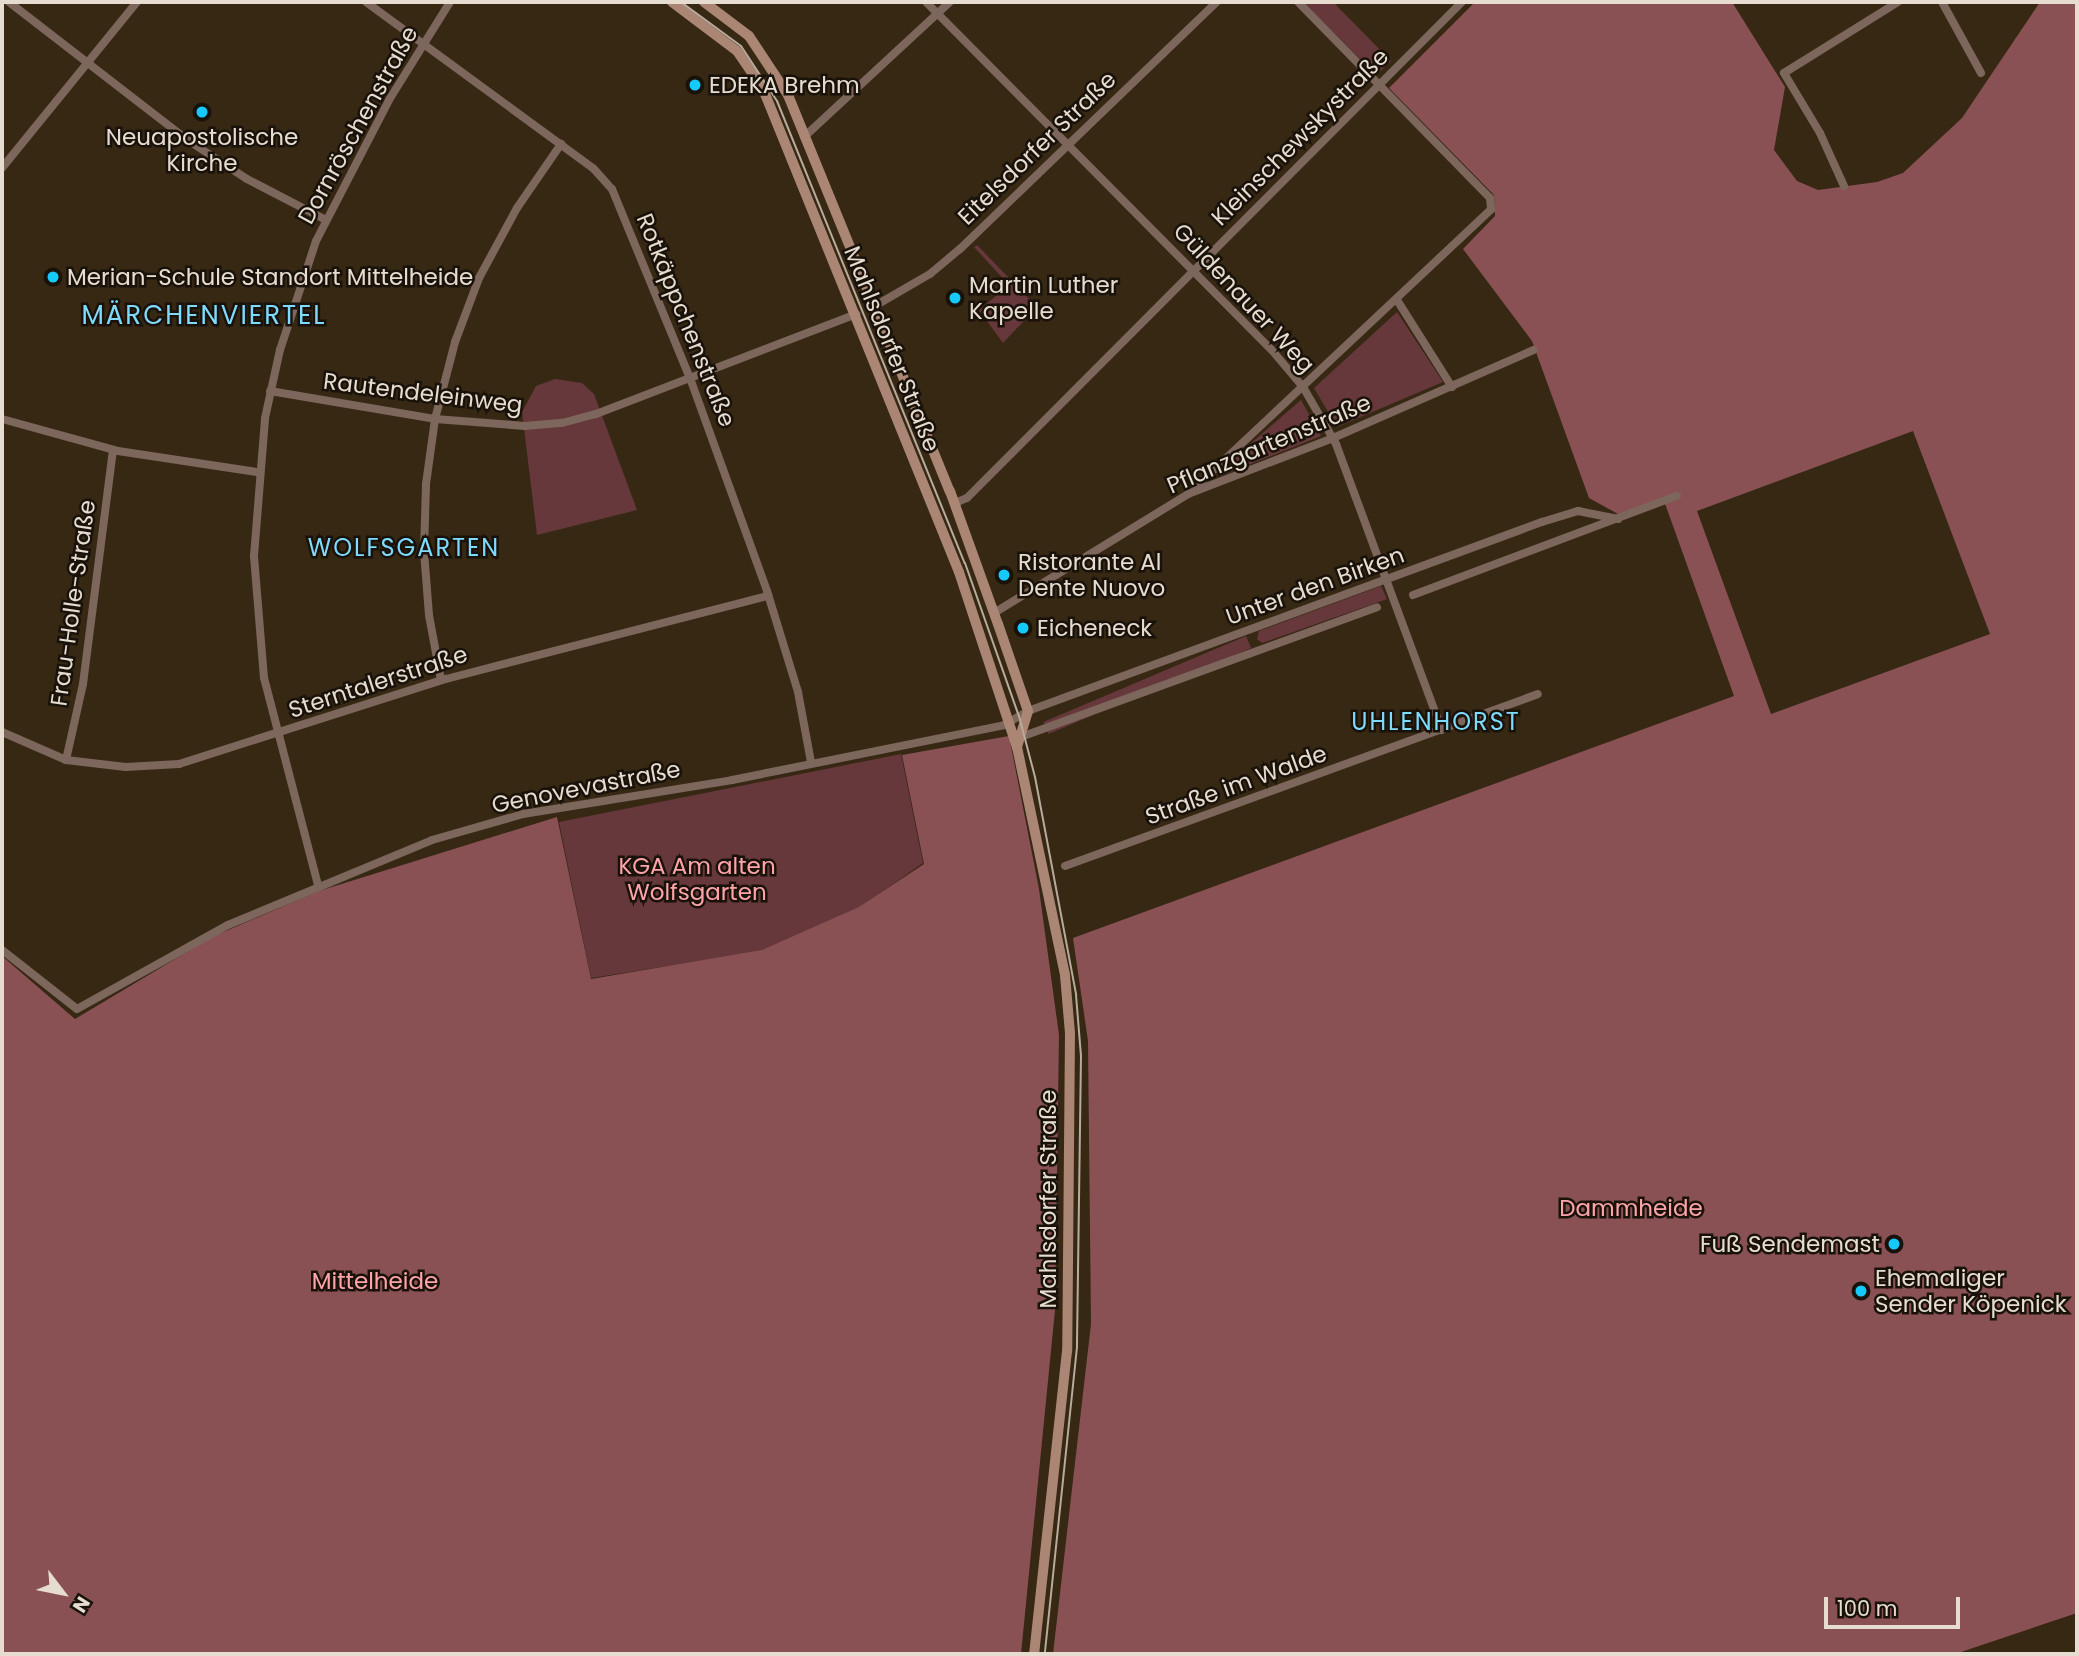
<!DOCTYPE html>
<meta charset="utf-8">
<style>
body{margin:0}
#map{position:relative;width:2079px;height:1656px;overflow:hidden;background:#372814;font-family:Poppins,sans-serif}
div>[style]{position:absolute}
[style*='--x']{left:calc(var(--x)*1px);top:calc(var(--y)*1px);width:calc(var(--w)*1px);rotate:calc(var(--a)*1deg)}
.green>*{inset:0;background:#66383b;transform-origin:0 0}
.forest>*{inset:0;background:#8a5155}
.street>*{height:8px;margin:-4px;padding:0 4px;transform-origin:4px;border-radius:4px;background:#7d665b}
.secondary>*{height:10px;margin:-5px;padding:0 5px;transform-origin:5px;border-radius:5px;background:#ab8675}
.tram>*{height:2px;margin:-1px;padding:0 1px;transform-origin:1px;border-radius:1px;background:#b7ab9d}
.dots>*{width:19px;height:19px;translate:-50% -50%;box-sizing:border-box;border:4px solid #19120a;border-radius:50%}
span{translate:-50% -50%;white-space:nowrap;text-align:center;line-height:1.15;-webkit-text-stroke:5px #19120a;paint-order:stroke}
.poi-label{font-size:23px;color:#e6dcd0}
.left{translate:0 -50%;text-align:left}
.right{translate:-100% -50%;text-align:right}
.street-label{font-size:23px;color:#e6dcd0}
.park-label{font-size:23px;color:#fea4a9}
.neighbourhood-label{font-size:24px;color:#7fdbfd;letter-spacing:2px}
.quarter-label{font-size:26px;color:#7fdbfd;letter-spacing:2px}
.frame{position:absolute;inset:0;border:4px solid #e6dcd0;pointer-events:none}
.north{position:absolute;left:28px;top:1558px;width:70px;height:70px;-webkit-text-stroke:5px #19120a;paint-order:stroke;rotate:122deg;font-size:19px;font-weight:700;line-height:28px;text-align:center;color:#e6dcd0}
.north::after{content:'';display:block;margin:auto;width:24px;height:32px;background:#e6dcd0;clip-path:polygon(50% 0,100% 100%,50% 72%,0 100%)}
.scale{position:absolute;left:1824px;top:1597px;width:136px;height:32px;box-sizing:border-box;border:4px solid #e6dcd0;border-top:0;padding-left:9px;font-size:21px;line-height:24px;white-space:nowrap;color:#e6dcd0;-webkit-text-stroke:5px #19120a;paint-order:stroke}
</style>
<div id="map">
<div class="green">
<div style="clip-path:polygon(1303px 2px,1333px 2px,1391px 61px,1376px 75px)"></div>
<div style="clip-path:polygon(977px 245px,1037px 307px,1003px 343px,979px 310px,1009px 285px,974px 247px)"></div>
<div style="clip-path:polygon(1397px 312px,1443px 382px,1337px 427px,1314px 388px)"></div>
<div style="clip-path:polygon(555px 379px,582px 383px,594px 394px,637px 510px,537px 535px,522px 412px,536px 386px)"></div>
<div style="clip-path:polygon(1301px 400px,1321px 436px,1221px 476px,1219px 471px)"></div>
<div style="clip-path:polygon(1381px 586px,1387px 599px,1262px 643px,1257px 639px,1259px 631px)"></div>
<div style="left:1246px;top:636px;width:13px;height:220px;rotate:67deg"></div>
<div style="clip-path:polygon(901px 754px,923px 863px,860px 907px,763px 951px,591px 978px,559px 822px)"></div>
</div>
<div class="forest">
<div style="clip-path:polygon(evenodd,1475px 2px,1732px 2px,1785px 87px,1774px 150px,1797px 181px,1818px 190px,1877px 182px,1903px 173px,1962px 118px,2040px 2px,2077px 2px,2077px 1613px,1955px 1654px,1053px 1654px,1091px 1324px,1088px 1041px,1073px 938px,1734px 696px,1663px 498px,1618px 514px,1589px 498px,1532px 341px,1463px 249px,1495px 216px,1494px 195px,1389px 88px,1475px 2px,1913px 431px,1990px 634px,1771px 714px,1697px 511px,1913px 431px)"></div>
<div style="clip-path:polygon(1009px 736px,1039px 889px,1059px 1035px,1055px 1310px,1021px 1654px,2px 1654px,2px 956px,75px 1019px,212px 937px,319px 891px,557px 817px,591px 979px,762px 950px,859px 907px,924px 864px,902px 755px)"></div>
</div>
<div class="street">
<div style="--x:9;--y:2;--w:227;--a:37.7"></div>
<div style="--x:189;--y:141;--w:69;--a:33.2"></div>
<div style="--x:247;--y:179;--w:89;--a:27.4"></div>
<div style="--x:366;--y:2;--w:281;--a:36.2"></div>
<div style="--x:593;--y:168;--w:28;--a:48"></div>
<div style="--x:612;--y:189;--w:204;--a:67.6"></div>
<div style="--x:690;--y:378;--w:226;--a:70.1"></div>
<div style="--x:767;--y:591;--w:106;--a:72.9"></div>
<div style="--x:798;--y:692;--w:71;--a:79.5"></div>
<div style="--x:926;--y:2;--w:489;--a:45.2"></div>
<div style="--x:1271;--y:349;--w:50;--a:49.9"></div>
<div style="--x:1303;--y:387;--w:66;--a:59.9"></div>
<div style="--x:1336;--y:444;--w:305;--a:69.7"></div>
<div style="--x:1942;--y:2;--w:81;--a:61.2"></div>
<div style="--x:804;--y:137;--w:199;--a:-42.8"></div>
<div style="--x:2;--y:168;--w:214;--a:-50.9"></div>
<div style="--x:1844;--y:186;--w:58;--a:-114.4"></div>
<div style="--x:1820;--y:133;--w:70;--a:-121"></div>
<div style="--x:1784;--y:73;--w:134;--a:-31.9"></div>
<div style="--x:1397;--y:300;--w:103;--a:57.7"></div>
<div style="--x:873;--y:307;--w:66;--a:-30.1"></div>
<div style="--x:930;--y:274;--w:39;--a:-40"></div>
<div style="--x:960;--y:249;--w:356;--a:-43.9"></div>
<div style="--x:270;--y:391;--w:167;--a:9.6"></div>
<div style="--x:435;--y:419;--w:90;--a:4.4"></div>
<div style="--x:525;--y:426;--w:37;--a:-5"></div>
<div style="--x:562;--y:423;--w:35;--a:-15"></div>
<div style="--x:596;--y:414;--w:279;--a:-21"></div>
<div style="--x:2;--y:419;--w:120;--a:15.4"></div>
<div style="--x:118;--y:451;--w:141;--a:8.6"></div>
<div style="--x:1188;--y:494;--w:416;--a:-43.2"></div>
<div style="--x:1491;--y:209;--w:11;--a:-95"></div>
<div style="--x:1490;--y:198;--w:274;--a:-134.4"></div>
<div style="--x:955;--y:503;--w:13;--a:-23"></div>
<div style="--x:967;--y:498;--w:701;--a:-45.06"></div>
<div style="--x:1413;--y:595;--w:282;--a:-20.6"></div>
<div style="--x:994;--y:613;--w:228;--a:-31.5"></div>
<div style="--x:1188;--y:494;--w:155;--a:-21.1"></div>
<div style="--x:1333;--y:438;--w:219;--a:-23.7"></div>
<div style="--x:441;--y:680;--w:66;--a:-100.5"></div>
<div style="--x:429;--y:615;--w:63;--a:-94.5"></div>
<div style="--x:424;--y:552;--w:68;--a:-88.3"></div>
<div style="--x:426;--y:484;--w:66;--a:-82.1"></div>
<div style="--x:435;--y:419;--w:80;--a:-75.4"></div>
<div style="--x:455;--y:342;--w:68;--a:-69.4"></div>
<div style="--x:479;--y:278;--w:80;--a:-61.5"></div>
<div style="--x:517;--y:208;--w:78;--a:-55.5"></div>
<div style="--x:2;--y:732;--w:70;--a:23.6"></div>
<div style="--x:66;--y:760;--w:60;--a:6.7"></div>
<div style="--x:126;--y:767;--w:53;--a:-3.2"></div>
<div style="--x:179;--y:764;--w:280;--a:-17.7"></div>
<div style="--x:446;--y:679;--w:333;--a:-14.5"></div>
<div style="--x:1018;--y:738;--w:382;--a:-20"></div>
<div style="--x:66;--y:760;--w:78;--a:-77.4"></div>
<div style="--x:83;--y:684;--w:236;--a:-82.7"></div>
<div style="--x:1065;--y:866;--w:503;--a:-19.98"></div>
<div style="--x:318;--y:885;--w:214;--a:-104.6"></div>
<div style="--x:264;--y:678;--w:122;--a:-94.7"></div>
<div style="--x:254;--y:556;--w:138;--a:-85.4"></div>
<div style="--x:265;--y:418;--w:70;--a:-77.6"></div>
<div style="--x:280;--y:350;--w:115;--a:-71.7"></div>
<div style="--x:316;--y:241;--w:159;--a:-62.6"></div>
<div style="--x:389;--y:100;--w:115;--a:-58.1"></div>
<div style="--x:2;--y:950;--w:95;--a:38.2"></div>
<div style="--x:77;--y:1009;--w:173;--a:-29.1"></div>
<div style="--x:228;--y:925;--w:221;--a:-22.6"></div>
<div style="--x:432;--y:840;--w:95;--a:-15.9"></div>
<div style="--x:523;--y:814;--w:212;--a:-9.2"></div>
<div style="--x:732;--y:780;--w:278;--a:-11.4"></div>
<div style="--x:1004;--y:725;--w:28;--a:-30"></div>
<div style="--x:1028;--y:711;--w:548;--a:-20.19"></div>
<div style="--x:1542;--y:522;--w:38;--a:-17"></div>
<div style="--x:1578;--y:511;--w:41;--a:11.3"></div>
</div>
<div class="secondary">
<div style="--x:672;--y:2;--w:81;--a:37"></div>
<div style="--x:737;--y:51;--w:46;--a:55.6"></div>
<div style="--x:763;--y:89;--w:521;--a:67.91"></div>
<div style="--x:959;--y:572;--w:184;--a:71.7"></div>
<div style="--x:1017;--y:747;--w:233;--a:78.1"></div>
<div style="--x:1065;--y:975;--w:58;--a:85.1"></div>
<div style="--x:1070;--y:1033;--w:318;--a:90.5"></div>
<div style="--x:1067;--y:1351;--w:305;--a:96.2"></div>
<div style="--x:704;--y:2;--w:56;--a:37.1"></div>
<div style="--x:749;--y:36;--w:71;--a:56.5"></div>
<div style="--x:788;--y:95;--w:428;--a:67.8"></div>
<div style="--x:950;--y:491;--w:141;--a:70.2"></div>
<div style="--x:998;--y:624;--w:92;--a:71"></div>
<div style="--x:1028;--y:711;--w:38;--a:107"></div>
</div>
<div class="tram">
<div style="--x:681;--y:2;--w:74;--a:36.3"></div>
<div style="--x:741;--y:46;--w:66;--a:56.8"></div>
<div style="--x:777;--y:101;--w:499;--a:67.9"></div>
<div style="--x:965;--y:563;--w:162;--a:70.6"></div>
<div style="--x:1019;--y:716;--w:63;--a:75.3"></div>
<div style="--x:1035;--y:777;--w:222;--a:79.3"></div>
<div style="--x:1076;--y:995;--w:61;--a:85.3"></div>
<div style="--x:1081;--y:1056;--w:291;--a:90.8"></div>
<div style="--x:1077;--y:1347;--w:309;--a:96"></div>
</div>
<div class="dots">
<div style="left:695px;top:85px;background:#15cafb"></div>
<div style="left:202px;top:112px;background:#15cafb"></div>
<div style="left:53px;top:277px;background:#15cafb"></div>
<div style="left:955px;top:298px;background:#15cafb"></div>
<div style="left:1004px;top:575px;background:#15cafb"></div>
<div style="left:1023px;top:628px;background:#15cafb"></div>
<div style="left:1894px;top:1244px;background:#15cafb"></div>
<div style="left:1861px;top:1291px;background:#15cafb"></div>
</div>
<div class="poi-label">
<span class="left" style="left:709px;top:85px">EDEKA Brehm</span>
<span style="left:202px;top:150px">Neuapostolische<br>Kirche</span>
<span class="left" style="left:67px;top:277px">Merian-Schule Standort Mittelheide</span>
<span class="left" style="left:969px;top:298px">Martin Luther<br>Kapelle</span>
<span class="left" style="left:1018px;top:575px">Ristorante Al<br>Dente Nuovo</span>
<span class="left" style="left:1037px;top:628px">Eicheneck</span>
<span class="right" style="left:1880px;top:1244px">Fuß Sendemast</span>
<span class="left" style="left:1875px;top:1291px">Ehemaliger<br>Sender Köpenick</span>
</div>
<div class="street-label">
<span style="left:358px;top:125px;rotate:-61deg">Dornröschenstraße</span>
<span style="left:1300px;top:137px;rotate:-45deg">Kleinschewskystraße</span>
<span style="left:1037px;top:148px;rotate:-44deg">Eitelsdorfer Straße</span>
<span style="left:1244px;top:298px;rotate:47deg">Güldenauer Weg</span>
<span style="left:686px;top:320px;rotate:68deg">Rotkäppchenstraße</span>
<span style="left:892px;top:349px;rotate:68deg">Mahlsdorfer Straße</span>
<span style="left:423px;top:393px;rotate:7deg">Rautendeleinweg</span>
<span style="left:1269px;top:444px;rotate:-23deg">Pflanzgartenstraße</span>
<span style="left:1315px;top:586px;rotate:-20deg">Unter den Birken</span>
<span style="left:73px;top:603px;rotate:-82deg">Frau-Holle-Straße</span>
<span style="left:378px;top:682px;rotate:-18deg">Sterntalerstraße</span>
<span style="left:1236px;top:785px;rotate:-20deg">Straße im Walde</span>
<span style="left:586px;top:787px;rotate:-11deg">Genovevastraße</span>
<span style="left:1048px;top:1199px;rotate:-90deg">Mahlsdorfer Straße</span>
</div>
<div class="park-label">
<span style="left:697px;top:879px">KGA Am alten<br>Wolfsgarten</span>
<span style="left:1631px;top:1208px">Dammheide</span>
<span style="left:375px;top:1281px">Mittelheide</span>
</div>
<div class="neighbourhood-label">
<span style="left:404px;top:548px">WOLFSGARTEN</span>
<span style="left:1436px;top:722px">UHLENHORST</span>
</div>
<div class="quarter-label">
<span style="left:204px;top:316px">MÄRCHENVIERTEL</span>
</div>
<div class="frame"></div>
<div class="north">N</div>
<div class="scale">100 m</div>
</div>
